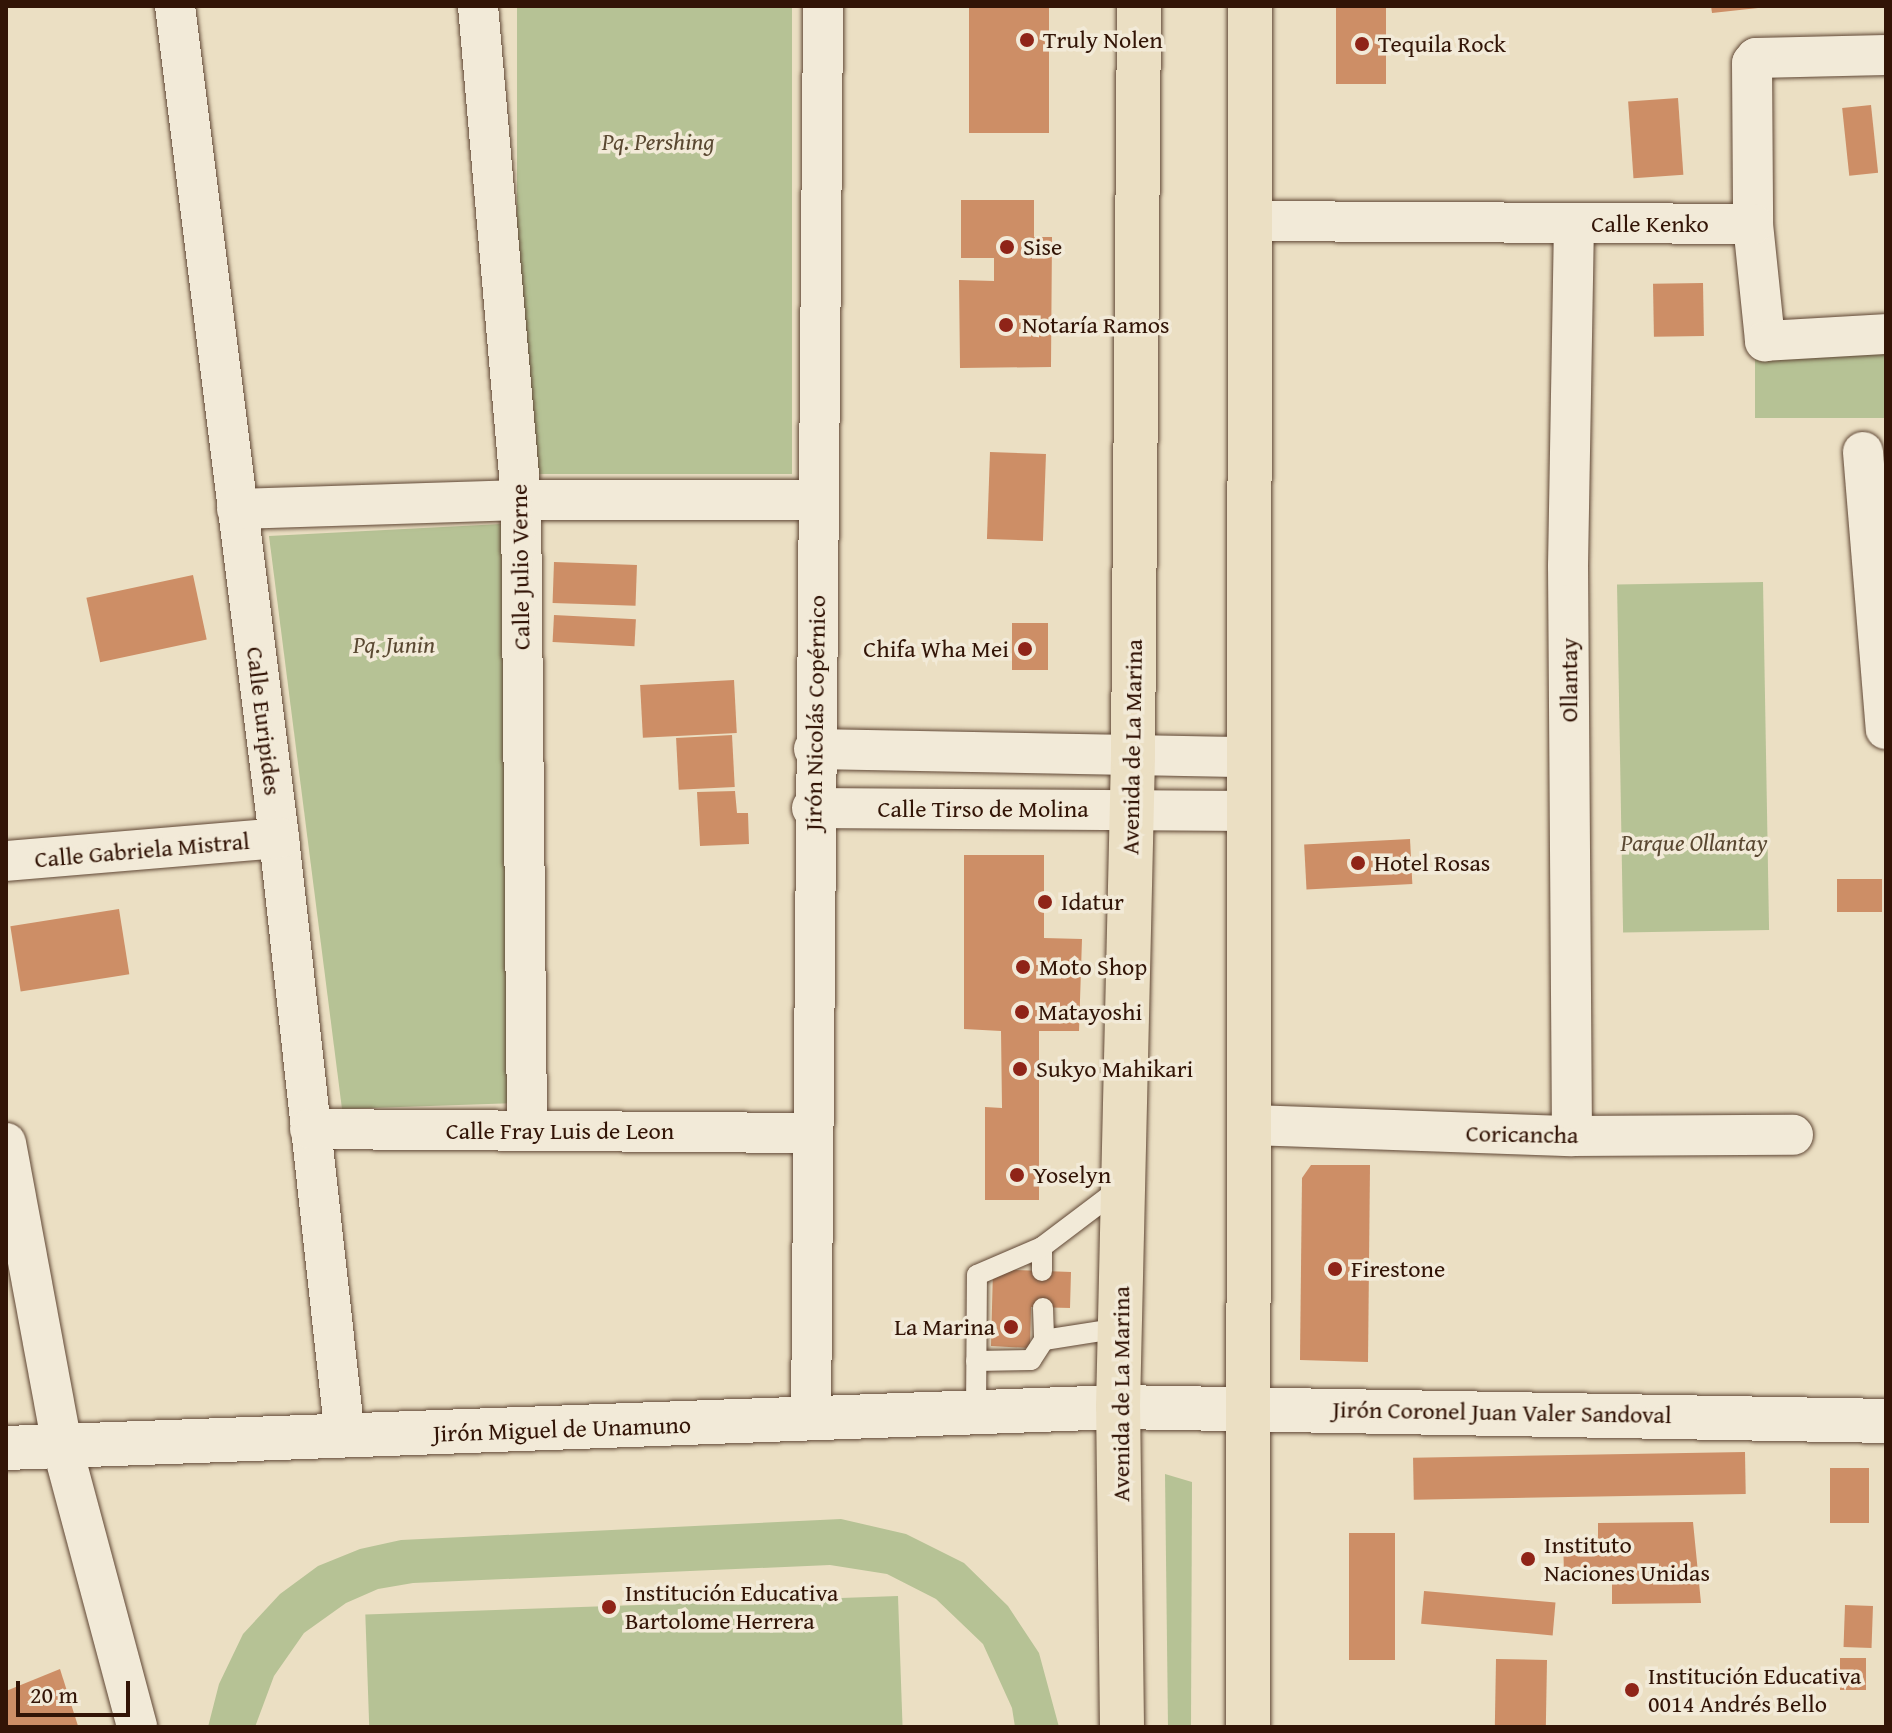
<!DOCTYPE html>
<meta charset="utf-8">
<style>
body{margin:0}
#map{position:relative;width:1892px;height:1733px;overflow:hidden;background:#ebdfc3;font-family:"Gentium Book Plus",serif}
div>[style]{position:absolute}
[style*='--x']{left:calc(var(--x)*1px);top:calc(var(--y)*1px);width:calc(var(--w)*1px);rotate:calc(var(--a)*1deg)}
.green>*{inset:0;background:#b6c295;transform-origin:0 0}
.building>*{inset:0;background:#cd8e66;transform-origin:0 0}
.roads{filter:drop-shadow(0 0 2px #604735) drop-shadow(0 0 2px #604735)}
.lane>*{height:20px;margin:-10px;padding:0 10px;transform-origin:10px;border-radius:10px;background:#f2ead8}
.street>*{height:40px;margin:-20px;padding:0 20px;transform-origin:20px;border-radius:20px;background:#f2ead8}
.secondary>*{height:44px;margin:-22px;padding:0 22px;transform-origin:22px;border-radius:22px;background:#f2ead8}
.primary>*{height:44px;margin:-22px;padding:0 22px;transform-origin:22px;border-radius:22px;background:#ebdfc3}
.dots>*{width:22px;height:22px;translate:-50% -50%;box-sizing:border-box;border:4px solid #f2ead8;border-radius:50%}
span{translate:-50% -50%;white-space:nowrap;text-align:center;line-height:1.15;-webkit-text-stroke:7px #f2ead8;paint-order:stroke}
.poi-label{font-size:24px;color:#321406}
.left{translate:0 -50%;text-align:left}
.right{translate:-100% -50%;text-align:right}
.park-label{font-size:24px;color:#5a4831;font-style:italic}
.street-label{font-size:24px;color:#321406}
.frame{position:absolute;inset:0;border:8px solid #321406;pointer-events:none}
.scale{position:absolute;left:16px;top:1681px;width:114px;height:36px;box-sizing:border-box;border:4px solid #321406;border-top:0;padding-left:10px;font-size:24px;line-height:28px;white-space:nowrap;color:#321406;-webkit-text-stroke:6px #f2ead8;paint-order:stroke}
</style>
<div id="map">
<div class="green">
<div style="left:517px;top:6px;width:275px;height:468px"></div>
<div style="left:1886px;top:352px;width:66px;height:131px;rotate:90deg"></div>
<div style="clip-path:polygon(501px 524px,514px 1103px,342px 1109px,269px 536px)"></div>
<div style="left:1763px;top:582px;width:348px;height:146px;rotate:89deg"></div>
<div style="clip-path:polygon(1165px 1474px,1192px 1482px,1191px 1727px,1168px 1727px)"></div>
<div style="clip-path:polygon(841px 1519px,906px 1534px,964px 1563px,1008px 1606px,1039px 1653px,1059px 1727px,1015px 1727px,1012px 1708px,983px 1644px,936px 1599px,887px 1574px,830px 1565px,413px 1583px,378px 1589px,346px 1603px,304px 1633px,274px 1676px,255px 1727px,208px 1727px,219px 1684px,243px 1634px,280px 1594px,318px 1566px,360px 1549px,401px 1540px)"></div>
<div style="left:898px;top:1596px;width:131px;height:533px;rotate:88deg"></div>
</div>
<div class="building">
<div style="left:969px;top:6px;width:80px;height:127px"></div>
<div style="left:1336px;top:6px;width:50px;height:78px"></div>
<div style="clip-path:polygon(1711px 6px,1758px 6px,1758px 8px,1712px 13px)"></div>
<div style="left:1678px;top:98px;width:77px;height:50px;rotate:86deg"></div>
<div style="left:1871px;top:105px;width:68px;height:29px;rotate:84deg"></div>
<div style="clip-path:polygon(961px 200px,1034px 200px,1034px 237px,1052px 237px,1051px 367px,960px 368px,959px 280px,994px 281px,994px 258px,961px 258px)"></div>
<div style="left:1703px;top:283px;width:53px;height:50px;rotate:89deg"></div>
<div style="left:990px;top:452px;width:56px;height:87px;rotate:2deg"></div>
<div style="left:554px;top:562px;width:83px;height:41px;rotate:2deg"></div>
<div style="left:193px;top:575px;width:66px;height:109px;rotate:78deg"></div>
<div style="left:554px;top:615px;width:82px;height:27px;rotate:3deg"></div>
<div style="left:1012px;top:623px;width:36px;height:47px"></div>
<div style="left:734px;top:680px;width:53px;height:94px;rotate:87deg"></div>
<div style="left:732px;top:735px;width:52px;height:56px;rotate:87deg"></div>
<div style="clip-path:polygon(735px 791px,737px 813px,748px 813px,749px 844px,700px 846px,697px 792px)"></div>
<div style="left:1410px;top:839px;width:45px;height:106px;rotate:87deg"></div>
<div style="clip-path:polygon(964px 855px,1044px 855px,1044px 938px,1082px 939px,1079px 1031px,1039px 1031px,1039px 1200px,985px 1200px,985px 1107px,1002px 1108px,1001px 1031px,964px 1029px)"></div>
<div style="left:1837px;top:879px;width:45px;height:33px"></div>
<div style="left:119px;top:909px;width:66px;height:110px;rotate:81deg"></div>
<div style="clip-path:polygon(1311px 1165px,1370px 1165px,1368px 1362px,1300px 1360px,1302px 1178px)"></div>
<div style="clip-path:polygon(993px 1269px,1071px 1272px,1070px 1308px,1031px 1307px,1030px 1348px,991px 1346px)"></div>
<div style="left:1745px;top:1452px;width:42px;height:332px;rotate:89deg"></div>
<div style="left:1830px;top:1468px;width:39px;height:55px"></div>
<div style="clip-path:polygon(1693px 1522px,1701px 1603px,1612px 1604px,1612px 1570px,1564px 1571px,1563px 1542px,1598px 1542px,1598px 1523px)"></div>
<div style="left:1349px;top:1533px;width:46px;height:127px"></div>
<div style="left:1424px;top:1591px;width:132px;height:33px;rotate:5deg"></div>
<div style="left:1845px;top:1605px;width:28px;height:42px;rotate:2deg"></div>
<div style="left:1866px;top:1658px;width:32px;height:26px;rotate:90deg"></div>
<div style="left:1496px;top:1659px;width:51px;height:68px;rotate:1deg"></div>
<div style="clip-path:polygon(60px 1669px,78px 1726px,8px 1727px,6px 1691px)"></div>
</div>
<div class="roads">
<div class="lane">
<div style="--x:1042;--y:1271;--w:24;--a:-90"></div>
<div style="--x:1042;--y:1247;--w:98;--a:-37.1"></div>
<div style="--x:1043;--y:1308;--w:32;--a:88"></div>
<div style="--x:1044;--y:1340;--w:78;--a:-8.9"></div>
<div style="--x:976;--y:1361;--w:55;--a:-1"></div>
<div style="--x:1031;--y:1360;--w:24;--a:-57"></div>
<div style="--x:976;--y:1413;--w:138;--a:-89.6"></div>
<div style="--x:977;--y:1275;--w:71;--a:-23.3"></div>
</div>
<div class="street">
<div style="--x:175;--y:6;--w:838;--a:82.87"></div>
<div style="--x:279;--y:838;--w:603;--a:83.71"></div>
<div style="--x:478;--y:6;--w:496;--a:85"></div>
<div style="--x:521;--y:500;--w:630;--a:89.45"></div>
<div style="--x:1886;--y:55;--w:130;--a:178.7"></div>
<div style="--x:1756;--y:58;--w:6;--a:129"></div>
<div style="--x:1752;--y:63;--w:161;--a:89.6"></div>
<div style="--x:1753;--y:224;--w:118;--a:84.1"></div>
<div style="--x:1765;--y:341;--w:121;--a:-3.3"></div>
<div style="--x:1250;--y:221;--w:503;--a:0.34"></div>
<div style="--x:1863;--y:452;--w:278;--a:85.3"></div>
<div style="--x:237;--y:509;--w:284;--a:-1.8"></div>
<div style="--x:521;--y:500;--w:297;--a:0"></div>
<div style="--x:814;--y:749;--w:436;--a:1.1"></div>
<div style="--x:812;--y:808;--w:438;--a:0.4"></div>
<div style="--x:6;--y:861;--w:274;--a:-4.8"></div>
<div style="--x:1251;--y:1125;--w:321;--a:2"></div>
<div style="--x:1572;--y:1136;--w:221;--a:-0.3"></div>
<div style="--x:310;--y:1129;--w:500;--a:0.46"></div>
<div style="--x:1572;--y:1136;--w:570;--a:-90.4"></div>
<div style="--x:1568;--y:566;--w:341;--a:-89"></div>
<div style="--x:6;--y:1143;--w:312;--a:79.5"></div>
<div style="--x:63;--y:1450;--w:287;--a:75"></div>
<div style="--x:811;--y:1420;--w:1414;--a:-89.51"></div>
</div>
<div class="secondary">
<div style="--x:6;--y:1448;--w:1113;--a:-2.11"></div>
<div style="--x:1118;--y:1407;--w:768;--a:1.04"></div>
</div>
<div class="primary">
<div style="--x:1122;--y:1727;--w:320;--a:-90.7"></div>
<div style="--x:1118;--y:1407;--w:650;--a:-88.68"></div>
<div style="--x:1133;--y:757;--w:751;--a:-89.54"></div>
<div style="--x:1248;--y:1727;--w:1721;--a:-89.93"></div>
</div>
</div>
<div class="dots">
<div style="left:1027px;top:40px;background:#8f2418"></div>
<div style="left:1362px;top:44px;background:#8f2418"></div>
<div style="left:1007px;top:247px;background:#8f2418"></div>
<div style="left:1006px;top:325px;background:#8f2418"></div>
<div style="left:1025px;top:649px;background:#8f2418"></div>
<div style="left:1358px;top:863px;background:#8f2418"></div>
<div style="left:1045px;top:902px;background:#8f2418"></div>
<div style="left:1023px;top:967px;background:#8f2418"></div>
<div style="left:1022px;top:1012px;background:#8f2418"></div>
<div style="left:1020px;top:1069px;background:#8f2418"></div>
<div style="left:1017px;top:1175px;background:#8f2418"></div>
<div style="left:1335px;top:1269px;background:#8f2418"></div>
<div style="left:1011px;top:1327px;background:#8f2418"></div>
<div style="left:1528px;top:1559px;background:#8f2418"></div>
<div style="left:609px;top:1607px;background:#8f2418"></div>
<div style="left:1632px;top:1690px;background:#8f2418"></div>
</div>
<div class="poi-label">
<span class="left" style="left:1043px;top:40px">Truly Nolen</span>
<span class="left" style="left:1378px;top:44px">Tequila Rock</span>
<span class="left" style="left:1023px;top:247px">Sise</span>
<span class="left" style="left:1022px;top:325px">Notaría Ramos</span>
<span class="right" style="left:1009px;top:649px">Chifa Wha Mei</span>
<span class="left" style="left:1374px;top:863px">Hotel Rosas</span>
<span class="left" style="left:1061px;top:902px">Idatur</span>
<span class="left" style="left:1039px;top:967px">Moto Shop</span>
<span class="left" style="left:1038px;top:1012px">Matayoshi</span>
<span class="left" style="left:1036px;top:1069px">Sukyo Mahikari</span>
<span class="left" style="left:1033px;top:1175px">Yoselyn</span>
<span class="left" style="left:1351px;top:1269px">Firestone</span>
<span class="right" style="left:995px;top:1327px">La Marina</span>
<span class="left" style="left:1544px;top:1559px">Instituto<br>Naciones Unidas</span>
<span class="left" style="left:625px;top:1607px">Institución Educativa<br>Bartolome Herrera</span>
<span class="left" style="left:1648px;top:1690px">Institución Educativa<br>0014 Andrés Bello</span>
</div>
<div class="park-label">
<span style="left:658px;top:142px">Pq. Pershing</span>
<span style="left:394px;top:645px">Pq. Junin</span>
<span style="left:1694px;top:843px">Parque Ollantay</span>
</div>
<div class="street-label">
<span style="left:1650px;top:224px">Calle Kenko</span>
<span style="left:520px;top:567px;rotate:-91deg">Calle Julio Verne</span>
<span style="left:1569px;top:680px;rotate:-90deg">Ollantay</span>
<span style="left:815px;top:713px;rotate:-89deg">Jirón Nicolás Copérnico</span>
<span style="left:264px;top:721px;rotate:83deg">Calle Euripides</span>
<span style="left:1132px;top:747px;rotate:-89deg">Avenida de La Marina</span>
<span style="left:983px;top:809px">Calle Tirso de Molina</span>
<span style="left:142px;top:850px;rotate:-5deg">Calle Gabriela Mistral</span>
<span style="left:560px;top:1131px">Calle Fray Luis de Leon</span>
<span style="left:1522px;top:1134px;rotate:1deg">Coricancha</span>
<span style="left:1121px;top:1394px;rotate:-90deg">Avenida de La Marina</span>
<span style="left:1502px;top:1412px;rotate:1deg">Jirón Coronel Juan Valer Sandoval</span>
<span style="left:562px;top:1429px;rotate:-2deg">Jirón Miguel de Unamuno</span>
</div>
<div class="frame"></div>
<div class="scale">20 m</div>
</div>
